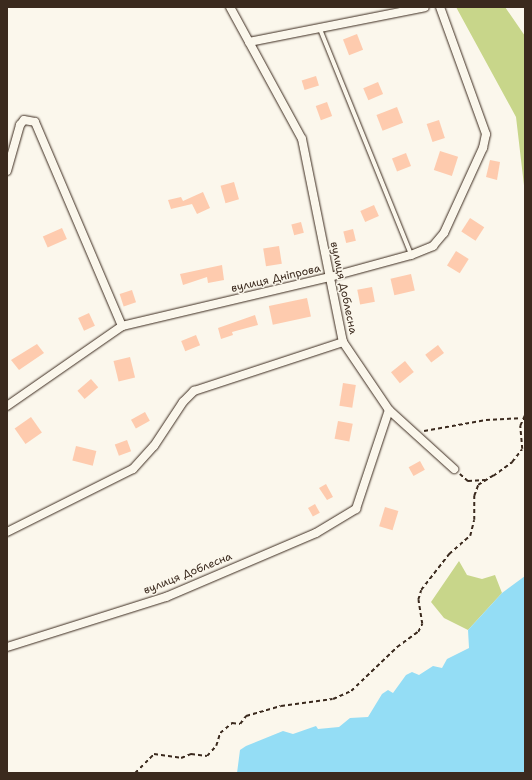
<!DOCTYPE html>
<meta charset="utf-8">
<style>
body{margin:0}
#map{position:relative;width:532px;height:780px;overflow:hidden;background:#fbf7ec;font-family:"Shantell Sans",sans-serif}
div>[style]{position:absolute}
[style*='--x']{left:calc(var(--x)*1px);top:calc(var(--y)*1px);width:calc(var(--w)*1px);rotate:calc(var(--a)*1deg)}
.green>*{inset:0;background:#c8d68a}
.water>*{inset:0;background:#94ddf5}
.building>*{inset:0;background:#fecbae;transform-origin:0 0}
.path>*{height:1.5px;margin-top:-0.75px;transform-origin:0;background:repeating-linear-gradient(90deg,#3b2a1e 0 4px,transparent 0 7px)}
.roads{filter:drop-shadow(0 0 1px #3b2a1e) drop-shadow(0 0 1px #3b2a1e)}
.lane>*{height:4px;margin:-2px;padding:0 2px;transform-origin:2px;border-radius:2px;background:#fbf7ec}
.street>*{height:8px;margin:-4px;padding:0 4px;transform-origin:4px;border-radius:4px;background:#fbf7ec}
span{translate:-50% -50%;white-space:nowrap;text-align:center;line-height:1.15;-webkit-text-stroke:3px #fbf7ec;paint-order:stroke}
.street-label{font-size:11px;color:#3b2a1e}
.frame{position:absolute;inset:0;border:8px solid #3b2a1e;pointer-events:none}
</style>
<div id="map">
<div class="green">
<div style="clip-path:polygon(456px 7px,505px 7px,525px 36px,525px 194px,516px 117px)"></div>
<div style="clip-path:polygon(459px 561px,467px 575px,482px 579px,495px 575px,502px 593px,468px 630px,444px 618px,431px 602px)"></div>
</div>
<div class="water">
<div style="clip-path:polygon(525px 576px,525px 773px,237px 773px,240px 750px,246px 746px,283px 731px,293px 734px,316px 726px,318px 729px,339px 727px,350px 718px,368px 717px,382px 694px,388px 690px,393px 693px,406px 675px,412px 672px,419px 675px,433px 666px,442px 668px,447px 659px,469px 648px,468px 630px,502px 593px)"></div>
</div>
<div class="building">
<div style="left:357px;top:34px;width:17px;height:15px;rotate:69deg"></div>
<div style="left:316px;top:76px;width:10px;height:15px;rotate:73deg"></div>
<div style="left:378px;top:82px;width:13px;height:16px;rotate:67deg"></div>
<div style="left:327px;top:102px;width:15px;height:12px;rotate:70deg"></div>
<div style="left:397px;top:107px;width:17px;height:22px;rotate:69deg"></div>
<div style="left:439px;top:120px;width:19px;height:13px;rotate:72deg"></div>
<div style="left:440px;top:151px;width:19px;height:20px;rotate:18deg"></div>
<div style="left:406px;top:153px;width:14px;height:15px;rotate:69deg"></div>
<div style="clip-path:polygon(490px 160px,500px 162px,497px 180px,486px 177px)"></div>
<div style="left:234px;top:182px;width:18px;height:14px;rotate:74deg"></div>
<div style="clip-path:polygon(203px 192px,210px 208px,197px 214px,192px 204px,171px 209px,168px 200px,181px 197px,183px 201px)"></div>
<div style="left:374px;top:205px;width:12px;height:15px;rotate:66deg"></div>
<div style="left:470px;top:218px;width:17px;height:16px;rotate:33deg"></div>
<div style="left:301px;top:222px;width:11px;height:10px;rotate:75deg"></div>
<div style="left:62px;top:228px;width:12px;height:21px;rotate:66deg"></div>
<div style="left:353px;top:229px;width:12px;height:10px;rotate:76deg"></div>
<div style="left:279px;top:246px;width:18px;height:16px;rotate:81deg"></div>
<div style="left:456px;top:251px;width:15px;height:17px;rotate:32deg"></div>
<div style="clip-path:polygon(222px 265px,224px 280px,208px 283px,207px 277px,183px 285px,180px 274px)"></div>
<div style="left:411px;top:274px;width:17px;height:21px;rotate:77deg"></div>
<div style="left:372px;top:287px;width:15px;height:15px;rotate:79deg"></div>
<div style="left:132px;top:290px;width:13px;height:13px;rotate:72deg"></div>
<div style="left:307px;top:298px;width:19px;height:39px;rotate:78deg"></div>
<div style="left:89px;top:313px;width:14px;height:12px;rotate:65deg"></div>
<div style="clip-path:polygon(255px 315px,258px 325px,232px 332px,233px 335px,221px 339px,218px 328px)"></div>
<div style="left:196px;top:335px;width:11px;height:16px;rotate:68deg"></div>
<div style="clip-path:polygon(37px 344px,44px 353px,19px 370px,11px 360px)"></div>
<div style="left:438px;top:345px;width:10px;height:16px;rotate:53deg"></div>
<div style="left:130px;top:357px;width:21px;height:17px;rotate:76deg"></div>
<div style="left:405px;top:361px;width:14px;height:18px;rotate:51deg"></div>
<div style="left:91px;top:379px;width:11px;height:18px;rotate:49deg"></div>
<div style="left:343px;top:383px;width:13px;height:23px;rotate:9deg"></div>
<div style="left:145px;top:412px;width:10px;height:16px;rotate:61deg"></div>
<div style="left:31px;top:417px;width:19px;height:20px;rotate:55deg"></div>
<div style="left:338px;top:421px;width:15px;height:18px;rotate:11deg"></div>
<div style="left:127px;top:440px;width:12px;height:13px;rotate:70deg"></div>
<div style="left:76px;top:446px;width:21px;height:15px;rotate:14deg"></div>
<div style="left:420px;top:461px;width:10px;height:13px;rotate:61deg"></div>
<div style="clip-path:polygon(326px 484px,333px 497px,327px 500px,319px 488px)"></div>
<div style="left:315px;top:504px;width:10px;height:8px;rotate:61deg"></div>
<div style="left:385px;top:507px;width:14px;height:20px;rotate:17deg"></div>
</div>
<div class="path">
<div style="--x:424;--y:431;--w:63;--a:-10.1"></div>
<div style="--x:486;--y:420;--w:35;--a:-3"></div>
<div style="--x:460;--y:474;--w:11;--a:41"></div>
<div style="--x:468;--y:481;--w:17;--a:-3"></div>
<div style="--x:493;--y:476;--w:24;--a:-36"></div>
<div style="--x:512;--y:462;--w:16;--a:-52"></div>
<div style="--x:522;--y:449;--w:23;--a:-95"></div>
<div style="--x:520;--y:426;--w:12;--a:-66"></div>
<div style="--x:135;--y:773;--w:27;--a:-45"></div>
<div style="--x:154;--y:754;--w:27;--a:8"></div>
<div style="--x:181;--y:758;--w:11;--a:-22"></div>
<div style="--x:191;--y:754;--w:16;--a:7"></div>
<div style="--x:207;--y:756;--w:13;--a:-48"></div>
<div style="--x:216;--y:746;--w:14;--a:-73"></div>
<div style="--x:220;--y:733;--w:16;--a:-40"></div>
<div style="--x:232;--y:723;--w:8;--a:7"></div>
<div style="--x:240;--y:724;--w:10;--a:-53"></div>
<div style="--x:246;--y:716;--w:36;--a:-16"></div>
<div style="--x:281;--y:706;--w:52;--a:-7.7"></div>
<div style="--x:333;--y:699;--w:20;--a:-24"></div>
<div style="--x:351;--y:691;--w:64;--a:-43.7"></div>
<div style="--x:397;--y:647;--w:26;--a:-36"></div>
<div style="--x:418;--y:632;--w:9;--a:-63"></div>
<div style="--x:422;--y:624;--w:24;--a:-99"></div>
<div style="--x:418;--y:600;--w:10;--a:-73"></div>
<div style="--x:421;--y:590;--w:46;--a:-52.1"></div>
<div style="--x:449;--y:554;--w:28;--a:-41"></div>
<div style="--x:470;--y:536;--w:16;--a:-76"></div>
<div style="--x:474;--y:520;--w:24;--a:-90"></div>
<div style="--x:474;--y:496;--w:12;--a:-70"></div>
<div style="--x:478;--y:485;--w:19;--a:-32"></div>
</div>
<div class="roads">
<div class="lane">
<div style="--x:320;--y:29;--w:243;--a:68"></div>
</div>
<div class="street">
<div style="--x:230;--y:7;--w:150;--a:61.4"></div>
<div style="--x:302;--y:139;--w:207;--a:78.6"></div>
<div style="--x:343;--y:342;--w:82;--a:55.9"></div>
<div style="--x:389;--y:410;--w:88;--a:42.2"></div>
<div style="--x:249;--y:42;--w:179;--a:-11.2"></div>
<div style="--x:7;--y:171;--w:48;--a:-74.2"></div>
<div style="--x:20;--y:125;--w:6;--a:-51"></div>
<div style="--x:24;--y:120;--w:11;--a:10"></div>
<div style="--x:35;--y:122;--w:222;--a:66.9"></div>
<div style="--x:7;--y:406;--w:140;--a:-34.8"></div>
<div style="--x:122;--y:326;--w:214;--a:-13.3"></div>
<div style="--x:330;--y:277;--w:84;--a:-15.2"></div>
<div style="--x:411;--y:255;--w:24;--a:-22"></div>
<div style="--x:433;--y:246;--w:17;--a:-50"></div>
<div style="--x:444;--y:233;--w:94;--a:-65.4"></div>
<div style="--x:483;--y:148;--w:14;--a:-78"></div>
<div style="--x:486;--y:134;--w:135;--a:-109.9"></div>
<div style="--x:7;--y:532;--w:141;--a:-26.6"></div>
<div style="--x:133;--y:469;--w:31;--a:-48"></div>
<div style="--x:154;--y:446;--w:53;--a:-56.6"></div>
<div style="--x:183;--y:402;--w:16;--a:-45"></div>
<div style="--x:194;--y:391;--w:157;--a:-18.2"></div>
<div style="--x:7;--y:647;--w:167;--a:-17.5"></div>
<div style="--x:166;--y:597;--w:163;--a:-23.1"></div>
<div style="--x:316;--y:533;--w:47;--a:-31"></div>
<div style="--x:356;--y:509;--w:104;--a:-71.6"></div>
</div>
</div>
<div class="street-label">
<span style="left:276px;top:279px;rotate:-13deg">вулиця Дніпрова</span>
<span style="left:343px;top:288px;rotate:78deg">вулиця Доблесна</span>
<span style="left:188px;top:574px;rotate:-22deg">вулиця Доблесна</span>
</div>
<div class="frame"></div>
</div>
